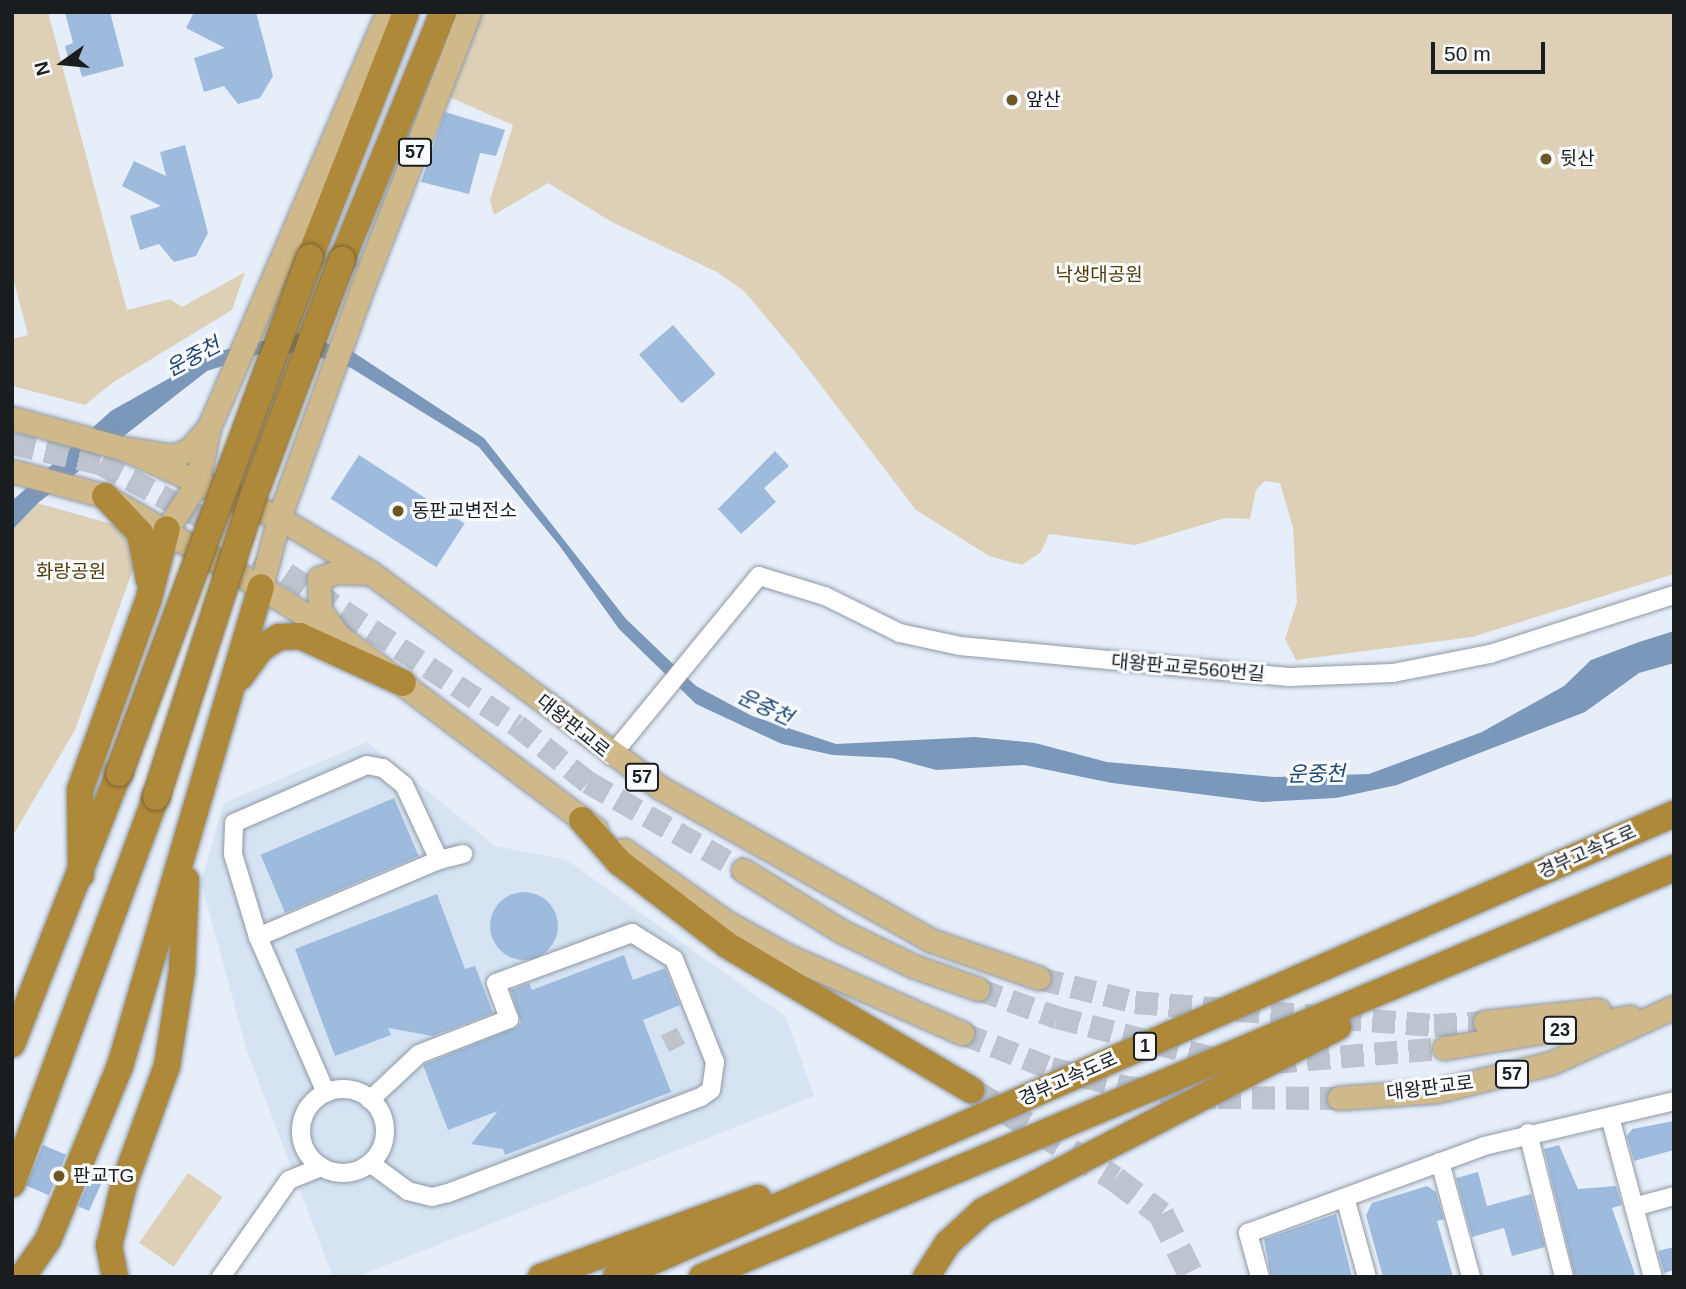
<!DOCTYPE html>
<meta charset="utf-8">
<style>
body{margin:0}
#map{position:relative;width:1686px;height:1289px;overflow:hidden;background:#e6eef9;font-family:Helvetica,"Noto Sans KR",sans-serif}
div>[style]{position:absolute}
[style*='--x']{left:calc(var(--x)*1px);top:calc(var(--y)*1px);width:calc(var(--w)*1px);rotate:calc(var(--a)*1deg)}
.built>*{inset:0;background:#d5e3f3}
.green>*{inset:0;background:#ded0b7;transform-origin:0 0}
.water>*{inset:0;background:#7b97b9}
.building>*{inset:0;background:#9ebbde;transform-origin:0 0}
.round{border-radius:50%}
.minor-tunnel>*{height:18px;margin-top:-9px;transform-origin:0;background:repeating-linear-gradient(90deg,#bdc4ce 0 18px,transparent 0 27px)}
.major-tunnel>*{height:23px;margin-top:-11.5px;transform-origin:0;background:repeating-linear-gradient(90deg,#bdc4ce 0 23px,transparent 0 34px)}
.highway-tunnel>*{height:26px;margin-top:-13px;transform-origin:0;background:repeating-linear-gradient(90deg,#bdc4ce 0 26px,transparent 0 39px)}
.roads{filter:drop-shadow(0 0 2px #9098a2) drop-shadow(0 0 2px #9098a2)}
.minor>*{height:18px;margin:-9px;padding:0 9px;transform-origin:9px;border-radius:9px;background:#fff}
.minor>.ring{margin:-9px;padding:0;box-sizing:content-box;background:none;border:18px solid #fff;border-radius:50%}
.major>*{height:23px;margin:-11.5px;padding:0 11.5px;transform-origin:11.5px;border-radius:11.5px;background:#cfb889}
.highway>*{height:26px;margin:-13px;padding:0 13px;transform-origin:13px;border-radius:13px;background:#af893a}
.bridges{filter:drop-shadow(0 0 2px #7b6331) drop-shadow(0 0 2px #7b6331)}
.highway-bridge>*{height:26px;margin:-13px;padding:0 13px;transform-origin:13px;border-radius:13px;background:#af893a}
.dots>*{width:19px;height:19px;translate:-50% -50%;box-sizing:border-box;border:4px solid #f9fbfd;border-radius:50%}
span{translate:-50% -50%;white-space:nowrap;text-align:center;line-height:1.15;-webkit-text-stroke:6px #f9fbfd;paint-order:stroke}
.shield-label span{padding:2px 5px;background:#f9fbfd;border:2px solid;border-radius:5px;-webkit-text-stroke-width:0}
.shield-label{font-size:18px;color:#1a1d20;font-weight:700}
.poi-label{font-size:19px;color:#1a1d20}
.left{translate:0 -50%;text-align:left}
.park-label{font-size:19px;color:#513b05}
.street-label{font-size:19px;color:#1a1d20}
.water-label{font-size:21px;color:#1d4573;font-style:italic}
.frame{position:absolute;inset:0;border:14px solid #1a1d20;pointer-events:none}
.north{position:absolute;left:28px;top:28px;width:70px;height:70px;-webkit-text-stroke:5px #f9fbfd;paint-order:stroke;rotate:255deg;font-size:19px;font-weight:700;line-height:28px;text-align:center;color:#1a1d20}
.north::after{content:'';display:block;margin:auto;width:24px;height:32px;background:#1a1d20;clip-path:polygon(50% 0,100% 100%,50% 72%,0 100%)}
.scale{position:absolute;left:1431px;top:42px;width:114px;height:32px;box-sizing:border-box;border:4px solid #1a1d20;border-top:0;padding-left:9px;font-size:21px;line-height:24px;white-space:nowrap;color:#1a1d20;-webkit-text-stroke:5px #f9fbfd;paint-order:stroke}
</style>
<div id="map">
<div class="built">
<div style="clip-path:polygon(367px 742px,495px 846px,567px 860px,786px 1017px,814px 1096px,356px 1277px,333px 1277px,247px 1051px,201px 882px,224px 803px)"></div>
</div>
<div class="green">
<div style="clip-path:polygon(12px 12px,48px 12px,127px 310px,170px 299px,182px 307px,245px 272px,232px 310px,112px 383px,85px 405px,12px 386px,12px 339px,28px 335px,12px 274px)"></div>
<div style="clip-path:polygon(475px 12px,1674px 12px,1674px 574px,1472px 637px,1296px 660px,1285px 639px,1297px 602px,1293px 528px,1280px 483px,1265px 481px,1256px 490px,1250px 519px,1225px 518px,1135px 545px,1049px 534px,1041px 552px,1022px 565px,989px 556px,916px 510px,796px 353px,744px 291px,717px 272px,612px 222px,548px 183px,494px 215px,490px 200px,513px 125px,445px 95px)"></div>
<div style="clip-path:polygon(12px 496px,126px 528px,139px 553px,75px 730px,12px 837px)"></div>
<div style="left:188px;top:1173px;width:42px;height:85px;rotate:35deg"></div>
</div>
<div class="water">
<div style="clip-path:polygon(296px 333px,353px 352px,484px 438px,626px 619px,696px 686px,752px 716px,836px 744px,975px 737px,1035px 743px,1107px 762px,1275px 777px,1369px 774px,1482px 732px,1564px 686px,1591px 660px,1639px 642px,1674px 631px,1674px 663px,1639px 673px,1585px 712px,1397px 785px,1336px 798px,1262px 802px,1112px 783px,1024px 765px,936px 770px,892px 758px,833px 755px,782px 744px,696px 704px,619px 629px,559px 545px,479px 447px,351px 368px,307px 353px,263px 353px,207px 371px,38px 503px,12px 530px,12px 501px,111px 411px,216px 352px)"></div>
</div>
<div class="building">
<div style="clip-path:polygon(65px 12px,110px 12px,124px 66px,82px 77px,76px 56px,68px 58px,65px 46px,73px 43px)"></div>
<div style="clip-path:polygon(194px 12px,256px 12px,273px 76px,260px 98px,238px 104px,224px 86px,204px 92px,194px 58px,225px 48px,186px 28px)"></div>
<div style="clip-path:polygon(445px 112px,505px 130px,496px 156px,480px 153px,469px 194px,421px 182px)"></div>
<div style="clip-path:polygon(185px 145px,208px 233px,196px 256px,174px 262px,159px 244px,140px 250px,130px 216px,161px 206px,122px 186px,134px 161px,166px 176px,160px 152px)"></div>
<div style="left:673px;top:325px;width:65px;height:45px;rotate:49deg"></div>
<div style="clip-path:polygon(775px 451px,789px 466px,764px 488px,776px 502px,741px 534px,718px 509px)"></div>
<div style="left:359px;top:455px;width:126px;height:52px;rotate:33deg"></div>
<div style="left:394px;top:798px;width:63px;height:145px;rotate:67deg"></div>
<div class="round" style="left:490px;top:892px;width:68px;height:68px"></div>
<div style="clip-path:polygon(437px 894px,465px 969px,475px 966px,493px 1013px,433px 1036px,388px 1028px,391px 1035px,335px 1056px,295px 949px)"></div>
<div style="clip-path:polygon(624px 955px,633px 980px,665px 968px,680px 1005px,643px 1020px,671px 1092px,505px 1155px,503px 1149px,471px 1144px,498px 1111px,448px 1130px,423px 1065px,517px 1027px,521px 1022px,511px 990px,529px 983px,532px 990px)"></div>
<div style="clip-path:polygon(1674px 1121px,1674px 1150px,1634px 1161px,1627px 1136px,1632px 1129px)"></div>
<div style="left:43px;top:1145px;width:25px;height:44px;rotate:23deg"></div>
<div style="clip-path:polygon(1559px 1145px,1578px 1189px,1616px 1186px,1622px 1205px,1612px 1208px,1636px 1277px,1575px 1277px,1544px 1149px)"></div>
<div style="left:96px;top:1166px;width:12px;height:44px;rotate:24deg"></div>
<div style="clip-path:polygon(1478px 1172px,1487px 1206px,1531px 1194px,1545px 1247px,1512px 1256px,1504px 1228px,1472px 1237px,1456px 1178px)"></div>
<div style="clip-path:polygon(1427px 1186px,1436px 1192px,1444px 1219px,1437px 1221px,1453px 1277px,1383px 1277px,1366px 1215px,1372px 1203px)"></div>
<div style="clip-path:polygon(1336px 1214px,1352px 1277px,1271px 1277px,1264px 1239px)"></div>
<div style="clip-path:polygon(1674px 1247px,1674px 1270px,1664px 1273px,1658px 1251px)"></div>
</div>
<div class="minor-tunnel">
<div style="--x:665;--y:1044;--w:24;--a:-28"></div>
</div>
<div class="major-tunnel">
<div style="--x:12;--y:443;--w:90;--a:12.8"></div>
<div style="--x:100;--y:463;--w:115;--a:28.1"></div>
<div style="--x:201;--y:517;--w:378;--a:33.4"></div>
<div style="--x:517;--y:725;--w:91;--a:38.8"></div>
<div style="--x:588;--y:782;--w:178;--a:29.6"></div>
<div style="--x:1039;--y:978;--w:99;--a:14"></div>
<div style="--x:1135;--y:1002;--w:300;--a:4.4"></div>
<div style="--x:1434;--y:1025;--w:51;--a:-3.4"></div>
<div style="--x:978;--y:989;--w:84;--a:19.5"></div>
<div style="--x:1057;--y:1017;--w:174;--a:14.7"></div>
<div style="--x:962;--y:1033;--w:96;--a:21.5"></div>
<div style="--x:1051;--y:1068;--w:78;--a:14"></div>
<div style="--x:1127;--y:1087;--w:92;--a:6.3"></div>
<div style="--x:1218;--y:1097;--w:121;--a:0.5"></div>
<div style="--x:1273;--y:1062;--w:172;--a:-4.7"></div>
</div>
<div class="highway-tunnel">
<div style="--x:971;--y:1090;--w:169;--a:31.7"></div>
<div style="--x:1115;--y:1179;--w:58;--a:37.3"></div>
<div style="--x:1161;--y:1214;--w:70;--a:63.8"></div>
</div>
<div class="roads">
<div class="minor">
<div style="--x:611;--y:756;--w:233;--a:-50.6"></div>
<div style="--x:759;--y:576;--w:69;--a:16.9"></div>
<div style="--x:825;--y:596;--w:84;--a:26.3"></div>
<div style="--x:900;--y:633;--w:61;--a:12.2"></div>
<div style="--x:960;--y:646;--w:330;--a:5.4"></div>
<div style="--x:1289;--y:677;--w:104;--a:-2.2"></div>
<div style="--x:1393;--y:673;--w:99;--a:-11.1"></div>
<div style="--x:1490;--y:654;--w:193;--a:-17.8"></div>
<div style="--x:439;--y:860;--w:25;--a:-14"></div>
<div style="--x:258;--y:937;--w:87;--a:-106.8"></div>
<div style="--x:233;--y:854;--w:31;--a:-88"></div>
<div style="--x:234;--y:823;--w:145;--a:-23.6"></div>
<div style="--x:367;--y:765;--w:16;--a:11"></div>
<div style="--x:383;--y:768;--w:27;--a:39"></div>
<div style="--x:404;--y:785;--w:83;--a:65"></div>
<div style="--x:439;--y:860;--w:197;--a:157"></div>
<div style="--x:258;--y:937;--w:170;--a:66.4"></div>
<div class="ring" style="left:301px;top:1089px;width:66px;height:66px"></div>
<div style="--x:370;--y:1100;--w:67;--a:-43.2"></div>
<div style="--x:419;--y:1054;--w:97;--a:-21.3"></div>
<div style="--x:509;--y:1019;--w:38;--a:-110"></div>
<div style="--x:496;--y:983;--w:145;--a:-20.2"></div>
<div style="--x:632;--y:933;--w:49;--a:31.8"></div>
<div style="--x:674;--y:959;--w:111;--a:68.3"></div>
<div style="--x:715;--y:1062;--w:28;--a:98"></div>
<div style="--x:711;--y:1090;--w:12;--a:145"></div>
<div style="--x:701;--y:1097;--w:271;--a:159.2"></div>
<div style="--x:448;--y:1193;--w:16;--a:166"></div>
<div style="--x:432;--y:1197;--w:25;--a:-166"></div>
<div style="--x:408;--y:1191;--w:47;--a:-143.6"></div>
<div style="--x:1610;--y:1117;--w:166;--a:75"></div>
<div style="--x:1528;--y:1133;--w:148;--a:76"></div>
<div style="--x:1440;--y:1162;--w:119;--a:74.9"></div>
<div style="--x:1346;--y:1201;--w:79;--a:74.6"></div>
<div style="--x:1634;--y:1207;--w:41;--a:-15.4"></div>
<div style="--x:221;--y:1277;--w:118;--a:-55"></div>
<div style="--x:289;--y:1180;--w:35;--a:-22"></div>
<div style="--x:1260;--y:1277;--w:46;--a:-105.3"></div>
<div style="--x:1248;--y:1233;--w:252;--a:-20.2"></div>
<div style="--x:1484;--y:1146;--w:195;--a:-13.3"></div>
</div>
<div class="major">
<div style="--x:12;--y:418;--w:114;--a:15.3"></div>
<div style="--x:122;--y:448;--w:52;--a:8.9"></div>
<div style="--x:173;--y:456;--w:17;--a:-21"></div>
<div style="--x:189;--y:450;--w:28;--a:-49"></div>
<div style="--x:122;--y:448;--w:172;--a:24"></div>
<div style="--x:279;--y:518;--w:107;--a:30.9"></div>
<div style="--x:371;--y:573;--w:359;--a:36.6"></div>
<div style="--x:659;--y:787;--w:311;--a:29.4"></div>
<div style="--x:930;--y:940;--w:115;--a:19.2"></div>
<div style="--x:12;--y:471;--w:96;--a:15"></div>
<div style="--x:105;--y:496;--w:181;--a:30.3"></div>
<div style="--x:261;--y:587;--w:92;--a:32.1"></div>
<div style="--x:339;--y:636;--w:322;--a:37"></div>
<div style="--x:167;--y:529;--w:55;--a:-56.9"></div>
<div style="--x:197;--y:483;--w:57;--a:-77.9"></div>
<div style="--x:209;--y:427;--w:452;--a:-66.7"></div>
<div style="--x:261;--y:587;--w:71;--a:-75.4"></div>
<div style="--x:279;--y:518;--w:241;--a:-70.1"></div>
<div style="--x:361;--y:291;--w:299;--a:-68.8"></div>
<div style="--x:336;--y:632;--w:27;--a:-126"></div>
<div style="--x:320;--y:610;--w:32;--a:-92"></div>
<div style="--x:319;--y:578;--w:18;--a:-19"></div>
<div style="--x:336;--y:572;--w:32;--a:2"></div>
<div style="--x:624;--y:850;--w:125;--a:35.2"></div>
<div style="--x:726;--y:922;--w:68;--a:28.8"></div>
<div style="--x:786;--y:955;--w:193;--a:23.9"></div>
<div style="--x:743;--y:870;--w:115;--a:31.9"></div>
<div style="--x:841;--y:931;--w:80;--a:25.9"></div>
<div style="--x:913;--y:966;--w:69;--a:19.5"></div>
<div style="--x:1485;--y:1022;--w:114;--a:-6.1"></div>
<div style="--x:1444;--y:1048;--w:189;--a:-9.5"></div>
<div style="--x:1339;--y:1098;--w:98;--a:-4.1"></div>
<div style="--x:1437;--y:1091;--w:117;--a:-13.8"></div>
<div style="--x:1551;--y:1063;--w:135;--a:-24.5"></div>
</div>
<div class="highway">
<div style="--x:310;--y:257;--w:263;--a:-68.6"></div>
<div style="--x:342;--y:260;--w:268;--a:-67.8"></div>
<div style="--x:105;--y:496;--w:51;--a:46.6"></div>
<div style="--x:140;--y:533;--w:48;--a:79.2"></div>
<div style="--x:240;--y:677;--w:34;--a:-54"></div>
<div style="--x:260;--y:649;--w:22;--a:-32"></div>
<div style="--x:279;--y:637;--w:21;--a:-3"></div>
<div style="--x:300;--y:636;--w:113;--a:24.5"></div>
<div style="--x:582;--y:820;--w:56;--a:48.6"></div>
<div style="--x:619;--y:862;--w:136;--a:37.5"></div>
<div style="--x:727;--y:945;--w:284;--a:30.7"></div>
<div style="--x:81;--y:875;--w:85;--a:-90.7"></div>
<div style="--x:80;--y:790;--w:204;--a:-70.2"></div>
<div style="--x:149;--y:598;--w:71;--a:-75.4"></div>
<div style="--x:12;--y:1044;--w:291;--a:-68.5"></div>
<div style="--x:12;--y:1184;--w:413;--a:-69.6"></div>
<div style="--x:22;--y:1277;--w:45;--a:-54.9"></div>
<div style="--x:48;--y:1240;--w:188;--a:-67.5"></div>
<div style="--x:120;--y:1066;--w:499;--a:-73.6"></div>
<div style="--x:115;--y:1277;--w:32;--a:-101"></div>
<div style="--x:109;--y:1246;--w:64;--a:-76.4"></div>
<div style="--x:124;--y:1184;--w:126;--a:-70"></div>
<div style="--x:167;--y:1066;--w:96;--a:-81"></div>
<div style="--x:182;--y:971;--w:91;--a:-87.5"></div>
<div style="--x:541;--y:1277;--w:231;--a:-20"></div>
<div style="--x:616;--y:1277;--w:1155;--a:-23.64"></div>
<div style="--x:702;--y:1277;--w:1055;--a:-22.82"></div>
<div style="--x:926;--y:1277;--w:40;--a:-57.1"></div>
<div style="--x:948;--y:1243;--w:47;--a:-42.4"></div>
<div style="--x:983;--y:1211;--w:400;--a:-27.4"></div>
</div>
</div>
<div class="bridges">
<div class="highway-bridge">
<div style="--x:119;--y:773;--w:550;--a:-69.69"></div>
<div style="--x:156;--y:797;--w:322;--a:-72.1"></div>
<div style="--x:255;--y:491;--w:247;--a:-69.4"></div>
</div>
</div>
<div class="dots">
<div style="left:1012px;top:100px;background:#6d5626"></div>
<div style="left:1546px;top:159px;background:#6d5626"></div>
<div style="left:398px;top:511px;background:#6d5626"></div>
<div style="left:59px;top:1176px;background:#6d5626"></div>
</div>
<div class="shield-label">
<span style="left:415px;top:152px">57</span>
<span style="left:642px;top:777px">57</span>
<span style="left:1560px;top:1030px">23</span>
<span style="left:1145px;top:1046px">1</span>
<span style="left:1512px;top:1074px">57</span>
</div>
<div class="poi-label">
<span class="left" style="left:1026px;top:100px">앞산</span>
<span class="left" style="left:1560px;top:159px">뒷산</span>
<span class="left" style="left:412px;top:511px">동판교변전소</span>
<span class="left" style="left:73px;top:1176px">판교TG</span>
</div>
<div class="park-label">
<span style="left:1099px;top:275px">낙생대공원</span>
<span style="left:71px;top:572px">화랑공원</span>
</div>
<div class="street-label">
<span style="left:1188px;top:668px;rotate:5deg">대왕판교로560번길</span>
<span style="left:573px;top:726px;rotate:39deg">대왕판교로</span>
<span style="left:1587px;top:852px;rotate:-24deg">경부고속도로</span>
<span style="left:1068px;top:1079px;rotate:-24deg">경부고속도로</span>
<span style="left:1430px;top:1088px;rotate:-7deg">대왕판교로</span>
</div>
<div class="water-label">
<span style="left:193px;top:357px;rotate:-28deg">운중천</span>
<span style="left:765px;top:707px;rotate:25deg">운중천</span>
<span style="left:1316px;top:774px;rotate:-1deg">운중천</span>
</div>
<div class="frame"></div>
<div class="north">N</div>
<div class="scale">50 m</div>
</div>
